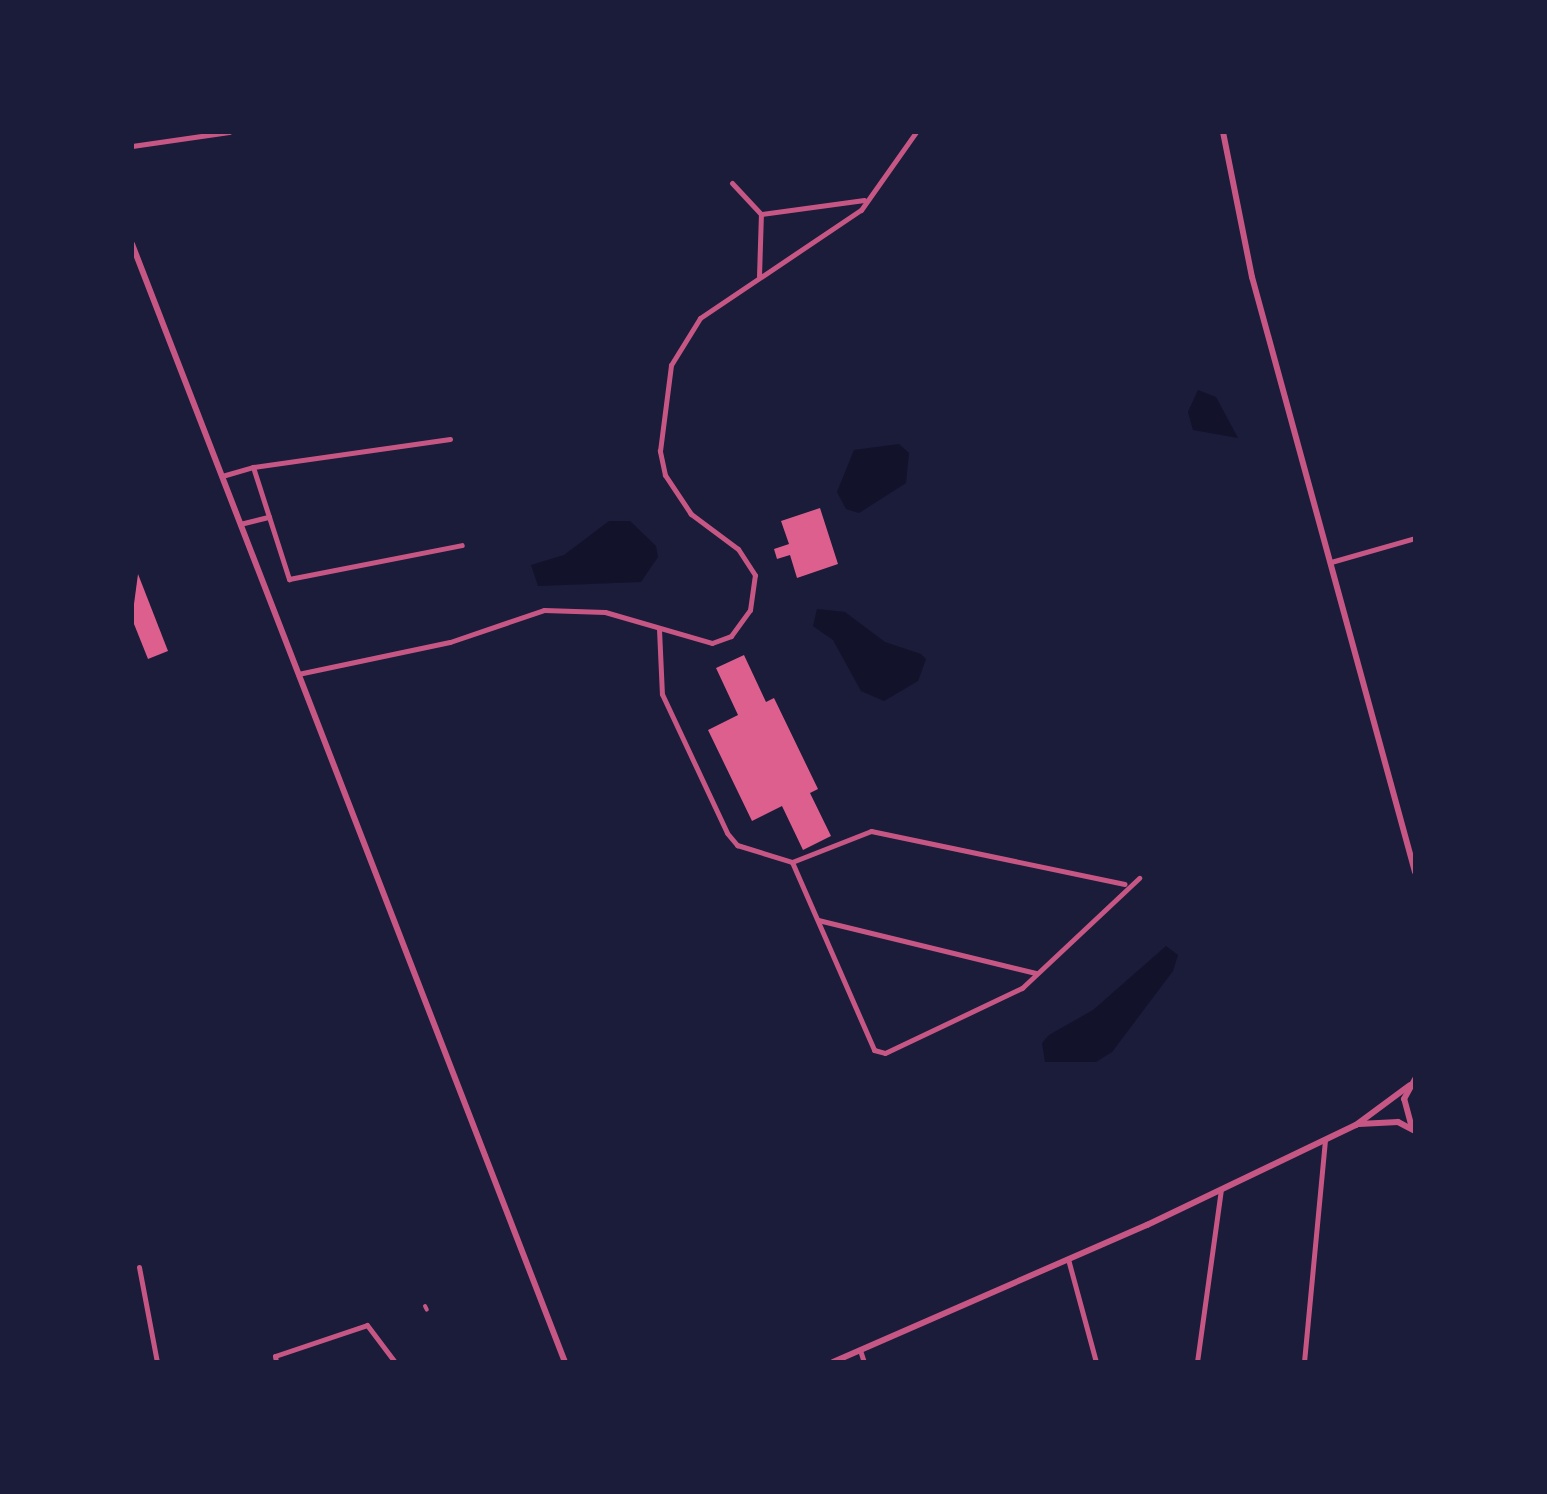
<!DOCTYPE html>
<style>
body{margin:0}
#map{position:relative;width:1547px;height:1494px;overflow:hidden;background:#1b1b3a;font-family:Merriweather,serif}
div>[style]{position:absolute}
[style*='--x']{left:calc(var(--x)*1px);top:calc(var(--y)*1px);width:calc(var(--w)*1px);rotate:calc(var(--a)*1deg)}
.water>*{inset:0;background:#12122b}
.building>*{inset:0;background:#dd5f8e}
.pedestrian>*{height:4px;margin:-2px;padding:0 2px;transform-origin:2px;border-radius:2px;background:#c65784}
.minor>*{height:5px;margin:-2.5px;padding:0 2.5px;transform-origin:2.5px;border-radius:2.5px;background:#c65784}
.tertiary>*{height:6px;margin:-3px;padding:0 3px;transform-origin:3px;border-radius:3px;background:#c65784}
span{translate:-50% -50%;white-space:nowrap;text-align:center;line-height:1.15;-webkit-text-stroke:8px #1b1b3a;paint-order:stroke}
.frame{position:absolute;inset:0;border:134px solid #1b1b3a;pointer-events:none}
</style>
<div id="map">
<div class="water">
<div style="clip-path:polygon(1198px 390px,1216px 397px,1238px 438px,1193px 430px,1188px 412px)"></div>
<div style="clip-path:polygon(899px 444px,909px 453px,906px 483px,859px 513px,846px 509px,837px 492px,854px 450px)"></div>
<div style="clip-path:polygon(609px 521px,630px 521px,656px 546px,658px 557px,641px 582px,538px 586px,531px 565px,564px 555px)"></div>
<div style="clip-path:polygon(817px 609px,845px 612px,885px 642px,921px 654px,926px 659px,918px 681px,884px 701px,861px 691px,833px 640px,813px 626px)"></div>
<div style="clip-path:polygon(1166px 946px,1178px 955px,1173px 971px,1112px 1052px,1096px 1062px,1045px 1062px,1042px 1043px,1049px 1035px,1093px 1010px)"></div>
</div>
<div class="building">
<div style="clip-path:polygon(820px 508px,838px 564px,797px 578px,790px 555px,777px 559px,774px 549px,789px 544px,781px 521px)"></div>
<div style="clip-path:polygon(138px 574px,168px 651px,148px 659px,132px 619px)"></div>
<div style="clip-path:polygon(744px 655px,766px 702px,774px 698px,818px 789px,810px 793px,831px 836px,803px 850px,782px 806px,752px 821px,708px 730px,738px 715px,716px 668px)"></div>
</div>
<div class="pedestrian">
<div style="--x:425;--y:1306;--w:4;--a:63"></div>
</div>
<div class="minor">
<div style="--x:132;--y:146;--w:98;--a:-8.2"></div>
<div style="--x:732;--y:183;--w:42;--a:46.9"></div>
<div style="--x:759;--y:276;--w:62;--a:-88.2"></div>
<div style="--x:761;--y:214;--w:104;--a:-7.7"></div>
<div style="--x:253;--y:467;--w:199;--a:-8.1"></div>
<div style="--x:222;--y:476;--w:32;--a:-16"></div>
<div style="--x:253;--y:467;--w:118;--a:72.2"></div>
<div style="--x:289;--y:579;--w:176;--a:-11.1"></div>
<div style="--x:240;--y:524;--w:30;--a:-14"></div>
<div style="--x:1331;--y:562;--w:87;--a:-15.9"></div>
<div style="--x:659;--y:629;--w:65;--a:87.4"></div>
<div style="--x:662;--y:694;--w:153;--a:64.9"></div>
<div style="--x:727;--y:833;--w:16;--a:50"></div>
<div style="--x:737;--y:845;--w:58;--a:17.2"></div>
<div style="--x:792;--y:862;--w:205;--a:66.4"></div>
<div style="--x:874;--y:1050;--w:11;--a:15"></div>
<div style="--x:885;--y:1053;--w:152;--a:-25.4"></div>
<div style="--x:1022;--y:988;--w:161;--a:-43.2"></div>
<div style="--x:298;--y:674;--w:155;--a:-11.9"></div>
<div style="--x:450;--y:642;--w:99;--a:-18.8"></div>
<div style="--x:544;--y:610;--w:61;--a:1.9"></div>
<div style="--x:605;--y:612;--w:111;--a:16.2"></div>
<div style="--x:712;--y:643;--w:20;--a:-20"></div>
<div style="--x:731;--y:636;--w:32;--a:-54"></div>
<div style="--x:750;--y:610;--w:35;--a:-82"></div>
<div style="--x:755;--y:575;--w:31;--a:-123"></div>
<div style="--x:738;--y:549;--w:59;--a:-143.3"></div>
<div style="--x:691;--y:514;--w:47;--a:-123.7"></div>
<div style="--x:665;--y:475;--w:25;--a:-102"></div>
<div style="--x:660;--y:451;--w:87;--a:-82.7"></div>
<div style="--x:671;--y:365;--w:55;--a:-58.3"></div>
<div style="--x:700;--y:318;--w:194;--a:-33.9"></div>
<div style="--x:861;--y:210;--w:95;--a:-54.8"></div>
<div style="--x:792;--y:862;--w:85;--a:-21.4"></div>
<div style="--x:871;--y:831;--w:259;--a:11.8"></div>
<div style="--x:818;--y:920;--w:224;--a:13.7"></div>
<div style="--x:1068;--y:1259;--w:107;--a:74.8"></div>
<div style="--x:139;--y:1267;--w:97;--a:79.3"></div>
<div style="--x:860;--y:1350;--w:13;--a:72"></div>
<div style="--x:276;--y:1362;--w:6;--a:-99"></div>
<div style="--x:275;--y:1356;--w:97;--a:-18.6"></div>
<div style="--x:367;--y:1325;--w:46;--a:52.9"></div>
<div style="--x:1197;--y:1362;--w:174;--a:-82.1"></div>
<div style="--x:1304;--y:1362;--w:224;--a:-84.6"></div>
</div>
<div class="tertiary">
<div style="--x:1223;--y:132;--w:148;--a:78.7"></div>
<div style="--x:1252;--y:277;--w:617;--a:74.68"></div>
<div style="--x:132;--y:244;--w:1199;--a:68.83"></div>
<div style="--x:1359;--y:1124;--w:39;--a:-3"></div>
<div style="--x:1398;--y:1122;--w:19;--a:28"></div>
<div style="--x:1412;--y:1128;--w:30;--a:-105"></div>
<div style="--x:1404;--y:1099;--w:23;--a:-61"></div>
<div style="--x:833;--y:1362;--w:343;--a:-23.6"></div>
<div style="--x:1147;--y:1225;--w:232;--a:-25.6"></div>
<div style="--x:1356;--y:1125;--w:67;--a:-36.5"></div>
</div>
<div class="frame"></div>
</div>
